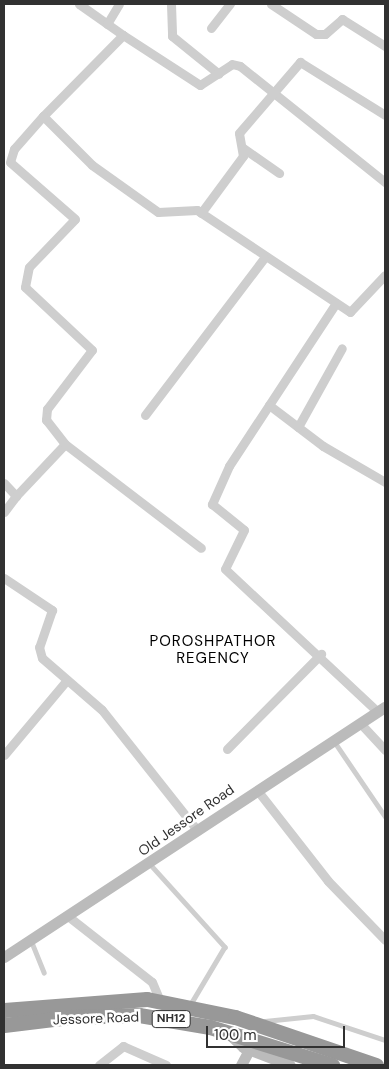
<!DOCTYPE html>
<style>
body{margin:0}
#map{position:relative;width:389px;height:1069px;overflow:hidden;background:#fff;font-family:"DM Sans",sans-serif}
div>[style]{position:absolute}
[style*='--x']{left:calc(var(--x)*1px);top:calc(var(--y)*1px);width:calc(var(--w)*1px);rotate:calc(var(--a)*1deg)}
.lane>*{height:4.5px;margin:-2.25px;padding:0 2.25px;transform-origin:2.25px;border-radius:2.25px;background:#cecece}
.street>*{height:9px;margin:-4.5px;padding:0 4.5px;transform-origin:4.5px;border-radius:4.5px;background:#cecece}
.secondary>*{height:11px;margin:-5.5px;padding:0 5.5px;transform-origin:5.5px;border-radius:5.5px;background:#bbb}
.highway>*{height:15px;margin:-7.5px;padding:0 7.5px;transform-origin:7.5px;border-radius:7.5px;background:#989898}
span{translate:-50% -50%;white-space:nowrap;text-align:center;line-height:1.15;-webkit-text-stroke:5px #fff;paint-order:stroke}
.shield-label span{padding:1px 4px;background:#fff;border:1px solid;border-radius:4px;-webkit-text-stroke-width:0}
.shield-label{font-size:12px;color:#313131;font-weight:700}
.street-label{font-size:14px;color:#313131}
.neighbourhood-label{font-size:15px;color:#000;letter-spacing:1px}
.frame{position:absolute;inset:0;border:5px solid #313131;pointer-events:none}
.scale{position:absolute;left:206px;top:1026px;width:139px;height:22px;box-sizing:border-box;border:2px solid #313131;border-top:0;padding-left:6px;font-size:15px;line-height:18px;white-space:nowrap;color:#313131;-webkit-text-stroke:4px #fff;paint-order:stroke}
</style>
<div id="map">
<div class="lane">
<div style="--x:334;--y:741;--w:91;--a:55.8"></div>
<div style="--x:150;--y:864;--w:112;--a:47.9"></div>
<div style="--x:225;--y:947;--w:69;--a:120.7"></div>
<div style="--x:31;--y:940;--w:35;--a:68"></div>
<div style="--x:265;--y:1021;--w:48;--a:-5.9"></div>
<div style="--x:313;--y:1016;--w:76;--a:18.4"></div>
</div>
<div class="street">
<div style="--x:79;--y:4;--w:54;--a:35.2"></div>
<div style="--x:123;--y:35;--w:114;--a:134.6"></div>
<div style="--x:43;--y:116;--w:69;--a:45"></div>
<div style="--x:92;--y:165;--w:81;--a:35.5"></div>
<div style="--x:158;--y:212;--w:39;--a:-3"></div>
<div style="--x:197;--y:210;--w:184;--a:33.7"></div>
<div style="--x:350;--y:312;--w:51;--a:-46.6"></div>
<div style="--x:171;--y:4;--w:32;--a:88"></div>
<div style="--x:172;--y:36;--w:60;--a:39"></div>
<div style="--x:271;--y:4;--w:54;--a:33.7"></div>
<div style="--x:316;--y:34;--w:9;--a:0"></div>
<div style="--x:325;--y:34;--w:23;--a:-41"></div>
<div style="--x:342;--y:19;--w:51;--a:32.1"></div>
<div style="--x:107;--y:24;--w:23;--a:-59"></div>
<div style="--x:211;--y:28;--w:31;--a:-52"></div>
<div style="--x:123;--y:35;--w:92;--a:33"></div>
<div style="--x:200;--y:85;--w:38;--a:-33"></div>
<div style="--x:232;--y:64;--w:8;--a:14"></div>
<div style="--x:240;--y:66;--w:186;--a:38.7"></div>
<div style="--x:243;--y:148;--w:44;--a:34.8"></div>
<div style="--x:201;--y:213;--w:71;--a:-53.6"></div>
<div style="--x:243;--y:156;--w:23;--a:-100"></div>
<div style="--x:239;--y:133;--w:94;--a:-49.3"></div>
<div style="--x:300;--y:62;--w:100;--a:31.9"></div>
<div style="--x:336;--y:303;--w:195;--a:123.3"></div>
<div style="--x:229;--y:466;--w:42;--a:114.1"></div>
<div style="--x:212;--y:504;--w:41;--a:39.1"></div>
<div style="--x:244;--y:530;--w:43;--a:116"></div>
<div style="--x:225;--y:569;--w:209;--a:43.1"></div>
<div style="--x:269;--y:405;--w:68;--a:37.2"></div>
<div style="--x:323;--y:446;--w:72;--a:30.1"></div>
<div style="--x:145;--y:415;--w:197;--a:-52.8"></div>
<div style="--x:298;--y:427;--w:90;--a:-60.9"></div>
<div style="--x:65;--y:444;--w:171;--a:37.4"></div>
<div style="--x:4;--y:483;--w:18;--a:47"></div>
<div style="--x:16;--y:496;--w:20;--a:127"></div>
<div style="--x:16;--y:496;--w:71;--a:-46.7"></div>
<div style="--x:65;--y:444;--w:31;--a:-128"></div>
<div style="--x:46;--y:420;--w:11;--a:-85"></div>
<div style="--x:47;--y:409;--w:74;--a:-52.7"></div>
<div style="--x:92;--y:350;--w:92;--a:-136.8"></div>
<div style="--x:25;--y:287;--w:20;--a:-79"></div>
<div style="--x:29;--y:267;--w:66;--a:-46.2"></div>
<div style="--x:75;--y:219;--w:86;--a:-138.8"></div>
<div style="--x:10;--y:162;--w:14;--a:-73"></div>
<div style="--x:14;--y:149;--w:44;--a:-48.7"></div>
<div style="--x:4;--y:578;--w:58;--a:33.7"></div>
<div style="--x:52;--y:610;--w:39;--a:109"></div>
<div style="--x:39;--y:647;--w:11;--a:75"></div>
<div style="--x:42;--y:658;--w:79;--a:40.9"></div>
<div style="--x:102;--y:710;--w:154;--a:51.6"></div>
<div style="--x:360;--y:723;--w:37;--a:47"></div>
<div style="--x:227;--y:749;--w:134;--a:-45.3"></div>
<div style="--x:4;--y:755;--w:98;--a:-50"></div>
<div style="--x:257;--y:790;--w:115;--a:52"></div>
<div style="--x:328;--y:881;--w:82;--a:46"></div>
<div style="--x:69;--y:917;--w:105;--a:38.1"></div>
<div style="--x:152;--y:982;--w:23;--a:67"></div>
<div style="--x:99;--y:1065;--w:31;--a:-38"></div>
<div style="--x:123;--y:1046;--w:47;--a:23.8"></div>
</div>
<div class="secondary">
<div style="--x:4;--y:957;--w:456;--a:-33.3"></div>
<div style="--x:228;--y:1033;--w:21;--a:43"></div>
<div style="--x:243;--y:1047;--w:50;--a:21"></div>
<div style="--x:241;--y:1065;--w:17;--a:-62"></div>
</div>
<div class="highway">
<div style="--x:4;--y:1010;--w:143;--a:-4.4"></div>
<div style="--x:147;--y:999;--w:90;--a:11.6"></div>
<div style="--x:235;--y:1017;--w:149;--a:18.8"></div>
<div style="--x:4;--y:1025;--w:66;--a:-6.9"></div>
<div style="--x:70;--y:1017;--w:69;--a:-1.7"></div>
<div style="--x:139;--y:1015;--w:72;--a:9.6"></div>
<div style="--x:210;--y:1027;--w:128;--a:17.3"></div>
</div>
<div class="shield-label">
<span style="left:171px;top:1019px">NH12</span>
</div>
<div class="street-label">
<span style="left:186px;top:820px;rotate:-35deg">Old Jessore Road</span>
<span style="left:96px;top:1018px;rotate:-2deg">Jessore Road</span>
</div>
<div class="neighbourhood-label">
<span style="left:213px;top:650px">POROSHPATHOR<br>REGENCY</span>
</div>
<div class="frame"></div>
<div class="scale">100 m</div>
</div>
